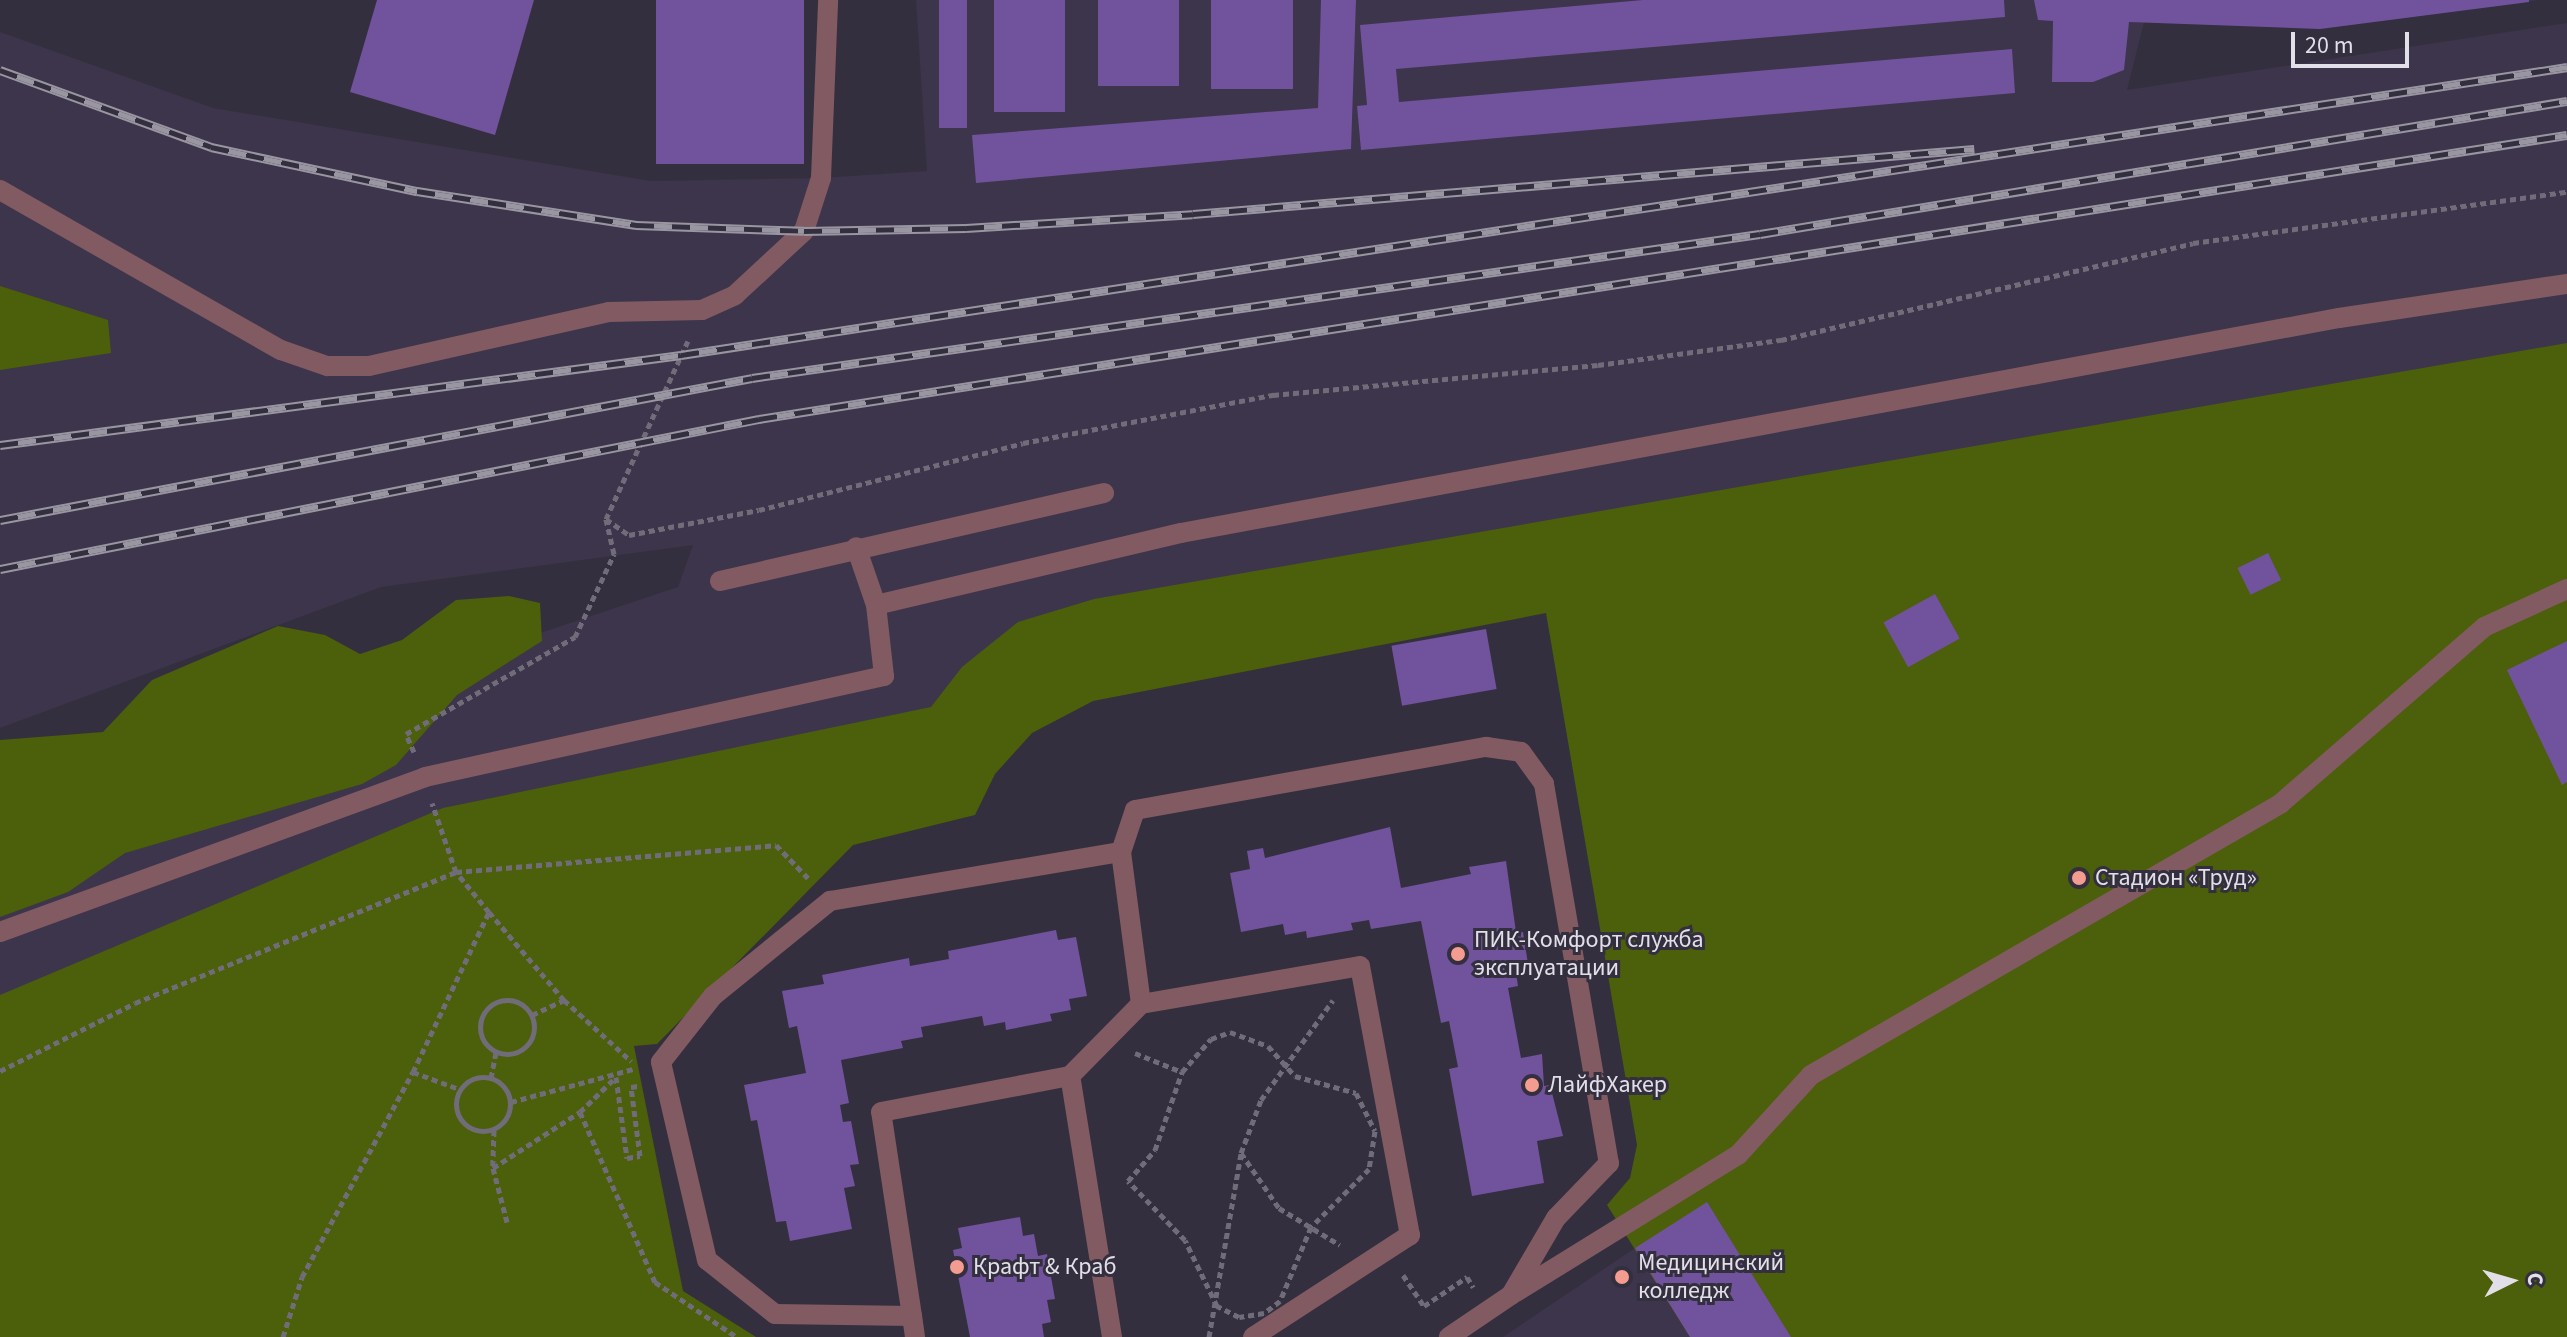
<!DOCTYPE html>
<meta charset="utf-8">
<style>
body{margin:0}
#map{position:relative;width:2567px;height:1337px;overflow:hidden;background:#342f3e;font-family:"Source Sans 3",sans-serif}
div>[style]{position:absolute}
[style*='--x']{left:calc(var(--x)*1px);top:calc(var(--y)*1px);width:calc(var(--w)*1px);rotate:calc(var(--a)*1deg)}
.built>*{inset:0;background:#3d354b}
.green>*{inset:0;background:#4c5f0a}
.building>*{inset:0;background:#71529c;transform-origin:0 0}
.path>*{height:5px;margin-top:-2.5px;transform-origin:0;background:repeating-linear-gradient(90deg,#716c7a 0 6px,transparent 0 10px)}
.path>.ring{margin:-2.5px;padding:0;box-sizing:content-box;background:none;border:5px solid #716c7a;border-radius:50%}
.lane>*{height:20px;margin:-10px;padding:0 10px;transform-origin:10px;border-radius:10px;background:#825a62}
.rail>*{height:9px;margin-top:-4.5px;transform-origin:0;background:repeating-linear-gradient(90deg,#342f3e 0 18px,#9995a1 0 36px);box-sizing:border-box;border-block:2px solid #9995a1}
.dots>*{width:22px;height:22px;translate:-50% -50%;box-sizing:border-box;border:4px solid #342f3e;border-radius:50%}
span{translate:-50% -50%;white-space:nowrap;text-align:center;line-height:1.15;-webkit-text-stroke:6px #342f3e;paint-order:stroke}
.poi-label{font-size:24px;color:#e2dfe9}
.left{translate:0 -50%;text-align:left}
.north{position:absolute;left:2471px;top:1241px;width:80px;height:80px;-webkit-text-stroke:6px #342f3e;paint-order:stroke;rotate:85deg;font-size:22px;font-weight:700;line-height:32px;text-align:center;color:#e2dfe9}
.north::after{content:'';display:block;margin:auto;width:28px;height:36px;background:#e2dfe9;clip-path:polygon(50% 0,100% 100%,50% 72%,0 100%)}
.scale{position:absolute;left:2291px;top:32px;width:118px;height:36px;box-sizing:border-box;border:4px solid #e2dfe9;border-top:0;padding-left:10px;font-size:24px;line-height:28px;white-space:nowrap;color:#e2dfe9;-webkit-text-stroke:6px #342f3e;paint-order:stroke}
</style>
<div id="map">
<div class="built">
<div style="clip-path:polygon(916px 0,2539px 0,2320px 29px,2144px 22px,2127px 90px,2567px 23px,2567px 407px,584px 799px,0 1018px,0 836px,354px 695px,678px 587px,693px 545px,381px 587px,0 728px,0 32px,213px 108px,651px 181px,821px 178px,927px 171px)"></div>
<div style="clip-path:polygon(1635px 1248px,1690px 1337px,1503px 1337px)"></div>
</div>
<div class="green">
<div style="clip-path:polygon(0 286px,108px 320px,111px 353px,0 370px)"></div>
<div style="clip-path:polygon(2567px 343px,2567px 1337px,1690px 1337px,1607px 1205px,1630px 1178px,1637px 1145px,1546px 613px,1093px 701px,1032px 733px,995px 774px,975px 815px,853px 845px,657px 1044px,634px 1046px,683px 1291px,756px 1337px,0 1337px,0 995px,443px 808px,931px 707px,962px 667px,1018px 622px,1094px 599px)"></div>
<div style="clip-path:polygon(509px 596px,540px 603px,542px 641px,457px 695px,396px 765px,362px 784px,125px 853px,68px 892px,0 917px,0 740px,103px 732px,152px 680px,278px 626px,325px 635px,360px 654px,402px 640px,456px 600px)"></div>
</div>
<div class="building">
<div style="clip-path:polygon(377px 0,534px 0,495px 135px,350px 92px)"></div>
<div style="left:656px;top:0;width:148px;height:164px"></div>
<div style="left:939px;top:0;width:28px;height:128px"></div>
<div style="left:994px;top:0;width:71px;height:112px"></div>
<div style="left:1098px;top:0;width:81px;height:86px"></div>
<div style="left:1211px;top:0;width:82px;height:89px"></div>
<div style="clip-path:polygon(1321px 0,1356px 0,1351px 149px,976px 183px,972px 135px,1318px 108px)"></div>
<div style="clip-path:polygon(1643px 0,2004px 0,2005px 17px,1396px 69px,1399px 102px,2012px 49px,2015px 93px,1361px 150px,1357px 106px,1367px 105px,1360px 25px)"></div>
<div style="clip-path:polygon(2034px 0,2529px 0,2529px 2px,2320px 29px,2129px 22px,2124px 70px,2093px 82px,2052px 82px,2053px 21px,2038px 20px)"></div>
<div style="left:2268px;top:553px;width:30px;height:34px;rotate:64deg"></div>
<div style="left:1935px;top:594px;width:51px;height:59px;rotate:61deg"></div>
<div style="left:1486px;top:629px;width:61px;height:96px;rotate:80deg"></div>
<div style="clip-path:polygon(2567px 641px,2567px 782px,2562px 785px,2507px 670px)"></div>
<div style="clip-path:polygon(1390px 827px,1401px 888px,1471px 874px,1469px 867px,1506px 861px,1516px 932px,1523px 932px,1528px 964px,1515px 967px,1518px 986px,1508px 988px,1521px 1058px,1542px 1054px,1544px 1086px,1550px 1085px,1563px 1136px,1537px 1141px,1544px 1183px,1472px 1196px,1449px 1069px,1458px 1067px,1449px 1021px,1441px 1023px,1421px 921px,1371px 929px,1369px 920px,1351px 923px,1353px 930px,1307px 938px,1306px 931px,1285px 935px,1283px 924px,1241px 932px,1230px 873px,1250px 869px,1247px 851px,1263px 848px,1265px 858px)"></div>
<div style="clip-path:polygon(1056px 930px,1058px 940px,1076px 937px,1087px 996px,1069px 999px,1071px 1010px,1050px 1014px,1052px 1021px,1006px 1030px,1005px 1022px,984px 1026px,982px 1016px,921px 1027px,923px 1037px,901px 1041px,903px 1048px,841px 1060px,849px 1103px,840px 1105px,843px 1122px,851px 1121px,859px 1164px,850px 1165px,855px 1186px,844px 1188px,852px 1229px,790px 1241px,786px 1221px,776px 1222px,757px 1120px,751px 1121px,744px 1085px,806px 1073px,797px 1026px,789px 1028px,782px 991px,824px 984px,822px 975px,909px 958px,910px 966px,949px 959px,948px 951px)"></div>
<div style="clip-path:polygon(1707px 1202px,1743px 1260px,1791px 1337px,1690px 1337px,1635px 1248px)"></div>
<div style="clip-path:polygon(1020px 1217px,1023px 1236px,1034px 1234px,1038px 1256px,1047px 1254px,1055px 1299px,1047px 1300px,1051px 1322px,1042px 1324px,1044px 1337px,970px 1337px,953px 1250px,962px 1248px,958px 1228px)"></div>
</div>
<div class="path">
<div style="--x:606;--y:519;--w:28;--a:35"></div>
<div style="--x:629;--y:535;--w:132;--a:-10.9"></div>
<div style="--x:759;--y:510;--w:272;--a:-14.2"></div>
<div style="--x:1023;--y:443;--w:255;--a:-10.9"></div>
<div style="--x:1273;--y:395;--w:326;--a:-5.3"></div>
<div style="--x:1598;--y:365;--w:185;--a:-7.8"></div>
<div style="--x:1781;--y:340;--w:423;--a:-13.2"></div>
<div style="--x:2193;--y:243;--w:377;--a:-7.8"></div>
<div style="--x:414;--y:752;--w:20;--a:-114"></div>
<div style="--x:406;--y:734;--w:195;--a:-29.9"></div>
<div style="--x:575;--y:637;--w:92;--a:-64.8"></div>
<div style="--x:614;--y:554;--w:36;--a:-103"></div>
<div style="--x:606;--y:519;--w:196;--a:-65.3"></div>
<div style="--x:489;--y:912;--w:116;--a:49.6"></div>
<div style="--x:564;--y:1000;--w:91;--a:42.3"></div>
<div class="ring" style="left:480px;top:1000px;width:49px;height:49px"></div>
<div style="--x:532;--y:1015;--w:35;--a:-25"></div>
<div style="--x:1230;--y:1032;--w:40;--a:20.2"></div>
<div style="--x:1268;--y:1046;--w:40;--a:48"></div>
<div style="--x:1295;--y:1076;--w:63;--a:15.6"></div>
<div style="--x:1356;--y:1093;--w:42;--a:63.4"></div>
<div style="--x:1375;--y:1131;--w:38;--a:99"></div>
<div style="--x:1369;--y:1169;--w:82;--a:135"></div>
<div style="--x:1311;--y:1227;--w:80;--a:112.7"></div>
<div style="--x:1280;--y:1301;--w:20;--a:143"></div>
<div style="--x:1264;--y:1313;--w:25;--a:171"></div>
<div style="--x:1239;--y:1317;--w:25;--a:-153"></div>
<div style="--x:1217;--y:1306;--w:73;--a:-115.9"></div>
<div style="--x:1185;--y:1240;--w:82;--a:-134"></div>
<div style="--x:1128;--y:1181;--w:41;--a:-48.9"></div>
<div style="--x:1155;--y:1150;--w:83;--a:-70.9"></div>
<div style="--x:1182;--y:1072;--w:44;--a:-48.7"></div>
<div style="--x:1211;--y:1039;--w:20;--a:-20"></div>
<div style="--x:1135;--y:1053;--w:51;--a:22"></div>
<div style="--x:0;--y:1071;--w:151;--a:-26.7"></div>
<div style="--x:135;--y:1003;--w:347;--a:-22.2"></div>
<div style="--x:456;--y:872;--w:321;--a:-4.8"></div>
<div style="--x:776;--y:845;--w:47;--a:45.9"></div>
<div style="--x:413;--y:1072;--w:49;--a:20.3"></div>
<div class="ring" style="left:456px;top:1077px;width:49px;height:49px"></div>
<div style="--x:616;--y:1077;--w:82;--a:82.3"></div>
<div style="--x:627;--y:1158;--w:13;--a:-9"></div>
<div style="--x:640;--y:1156;--w:70;--a:-97.4"></div>
<div style="--x:631;--y:1087;--w:7;--a:-8"></div>
<div style="--x:491;--y:1078;--w:26;--a:-79"></div>
<div style="--x:511;--y:1102;--w:126;--a:-15.1"></div>
<div style="--x:580;--y:1112;--w:186;--a:66.2"></div>
<div style="--x:655;--y:1282;--w:99;--a:33.9"></div>
<div style="--x:494;--y:1130;--w:38;--a:92"></div>
<div style="--x:493;--y:1168;--w:103;--a:-32.8"></div>
<div style="--x:580;--y:1112;--w:49;--a:-44.2"></div>
<div style="--x:1241;--y:1153;--w:67;--a:55.4"></div>
<div style="--x:1279;--y:1208;--w:71;--a:31.2"></div>
<div style="--x:493;--y:1168;--w:56;--a:75.5"></div>
<div style="--x:1403;--y:1275;--w:37;--a:56"></div>
<div style="--x:1424;--y:1306;--w:52;--a:-34"></div>
<div style="--x:1467;--y:1277;--w:12;--a:59"></div>
<div style="--x:283;--y:1337;--w:63;--a:-72.4"></div>
<div style="--x:302;--y:1277;--w:233;--a:-61.6"></div>
<div style="--x:413;--y:1072;--w:177;--a:-64.6"></div>
<div style="--x:489;--y:912;--w:52;--a:-129.5"></div>
<div style="--x:456;--y:872;--w:73;--a:-109.2"></div>
<div style="--x:1209;--y:1337;--w:187;--a:-80.1"></div>
<div style="--x:1241;--y:1153;--w:57;--a:-69.3"></div>
<div style="--x:1261;--y:1100;--w:123;--a:-54.2"></div>
</div>
<div class="lane">
<div style="--x:0;--y:190;--w:323;--a:29.7"></div>
<div style="--x:281;--y:350;--w:49;--a:19.2"></div>
<div style="--x:327;--y:366;--w:42;--a:0"></div>
<div style="--x:369;--y:366;--w:246;--a:-12.7"></div>
<div style="--x:609;--y:312;--w:93;--a:-1.2"></div>
<div style="--x:702;--y:310;--w:36;--a:-24"></div>
<div style="--x:735;--y:295;--w:94;--a:-42.8"></div>
<div style="--x:804;--y:231;--w:56;--a:-72.2"></div>
<div style="--x:821;--y:178;--w:178;--a:-87.7"></div>
<div style="--x:720;--y:581;--w:394;--a:-12.9"></div>
<div style="--x:876;--y:605;--w:313;--a:-13.3"></div>
<div style="--x:1181;--y:533;--w:1178;--a:-10.52"></div>
<div style="--x:2339;--y:318;--w:231;--a:-8.5"></div>
<div style="--x:0;--y:932;--w:452;--a:-20"></div>
<div style="--x:425;--y:777;--w:470;--a:-12.4"></div>
<div style="--x:884;--y:676;--w:71;--a:-96.4"></div>
<div style="--x:876;--y:605;--w:61;--a:-109"></div>
<div style="--x:1141;--y:1004;--w:222;--a:-9.8"></div>
<div style="--x:1360;--y:966;--w:274;--a:79.5"></div>
<div style="--x:1410;--y:1235;--w:187;--a:147"></div>
<div style="--x:1516;--y:1292;--w:261;--a:-31.7"></div>
<div style="--x:1738;--y:1155;--w:108;--a:-47.6"></div>
<div style="--x:1811;--y:1075;--w:542;--a:-30.02"></div>
<div style="--x:2280;--y:804;--w:270;--a:-40.9"></div>
<div style="--x:2484;--y:627;--w:91;--a:-24.6"></div>
<div style="--x:912;--y:1316;--w:206;--a:-98.6"></div>
<div style="--x:881;--y:1112;--w:192;--a:-10.8"></div>
<div style="--x:915;--y:1337;--w:21;--a:-98"></div>
<div style="--x:912;--y:1316;--w:137;--a:-179.2"></div>
<div style="--x:775;--y:1314;--w:87;--a:-141.5"></div>
<div style="--x:707;--y:1260;--w:203;--a:-103.1"></div>
<div style="--x:661;--y:1062;--w:84;--a:-51.8"></div>
<div style="--x:713;--y:996;--w:151;--a:-39.1"></div>
<div style="--x:830;--y:901;--w:295;--a:-9.6"></div>
<div style="--x:1121;--y:852;--w:44;--a:-71.6"></div>
<div style="--x:1135;--y:810;--w:357;--a:-10.2"></div>
<div style="--x:1486;--y:747;--w:35;--a:8"></div>
<div style="--x:1521;--y:752;--w:39;--a:54"></div>
<div style="--x:1544;--y:784;--w:385;--a:80.3"></div>
<div style="--x:1609;--y:1163;--w:76;--a:133.9"></div>
<div style="--x:1556;--y:1218;--w:89;--a:120.3"></div>
<div style="--x:1511;--y:1295;--w:75;--a:145.9"></div>
<div style="--x:1112;--y:1337;--w:264;--a:-99.1"></div>
<div style="--x:1070;--y:1076;--w:101;--a:-45.4"></div>
<div style="--x:1141;--y:1004;--w:153;--a:-97.5"></div>
</div>
<div class="rail">
<div style="--x:0;--y:70;--w:225;--a:20"></div>
<div style="--x:211;--y:147;--w:211;--a:12.1"></div>
<div style="--x:417;--y:191;--w:222;--a:8.8"></div>
<div style="--x:636;--y:225;--w:168;--a:2"></div>
<div style="--x:804;--y:231;--w:162;--a:-1.1"></div>
<div style="--x:966;--y:228;--w:227;--a:-3.5"></div>
<div style="--x:1193;--y:214;--w:784;--a:-4.76"></div>
<div style="--x:0;--y:445;--w:687;--a:-7.53"></div>
<div style="--x:681;--y:355;--w:1908;--a:-8.68"></div>
<div style="--x:0;--y:520;--w:765;--a:-10.69"></div>
<div style="--x:752;--y:378;--w:1018;--a:-8.13"></div>
<div style="--x:1760;--y:234;--w:818;--a:-9.36"></div>
<div style="--x:0;--y:569;--w:774;--a:-11.18"></div>
<div style="--x:759;--y:419;--w:1830;--a:-8.93"></div>
</div>
<div class="dots">
<div style="left:2079px;top:878px;background:#f59c91"></div>
<div style="left:1458px;top:954px;background:#f59c91"></div>
<div style="left:1532px;top:1085px;background:#f59c91"></div>
<div style="left:957px;top:1267px;background:#f59c91"></div>
<div style="left:1622px;top:1277px;background:#f59c91"></div>
</div>
<div class="poi-label">
<span class="left" style="left:2095px;top:878px">Стадион «Труд»</span>
<span class="left" style="left:1474px;top:954px">ПИК-Комфорт служба<br>эксплуатации</span>
<span class="left" style="left:1548px;top:1085px">ЛайфХакер</span>
<span class="left" style="left:1638px;top:1277px">Медицинский<br>колледж</span>
<span class="left" style="left:973px;top:1267px">Крафт &amp; Краб</span>
</div>
<div class="north">С</div>
<div class="scale">20 m</div>
</div>
